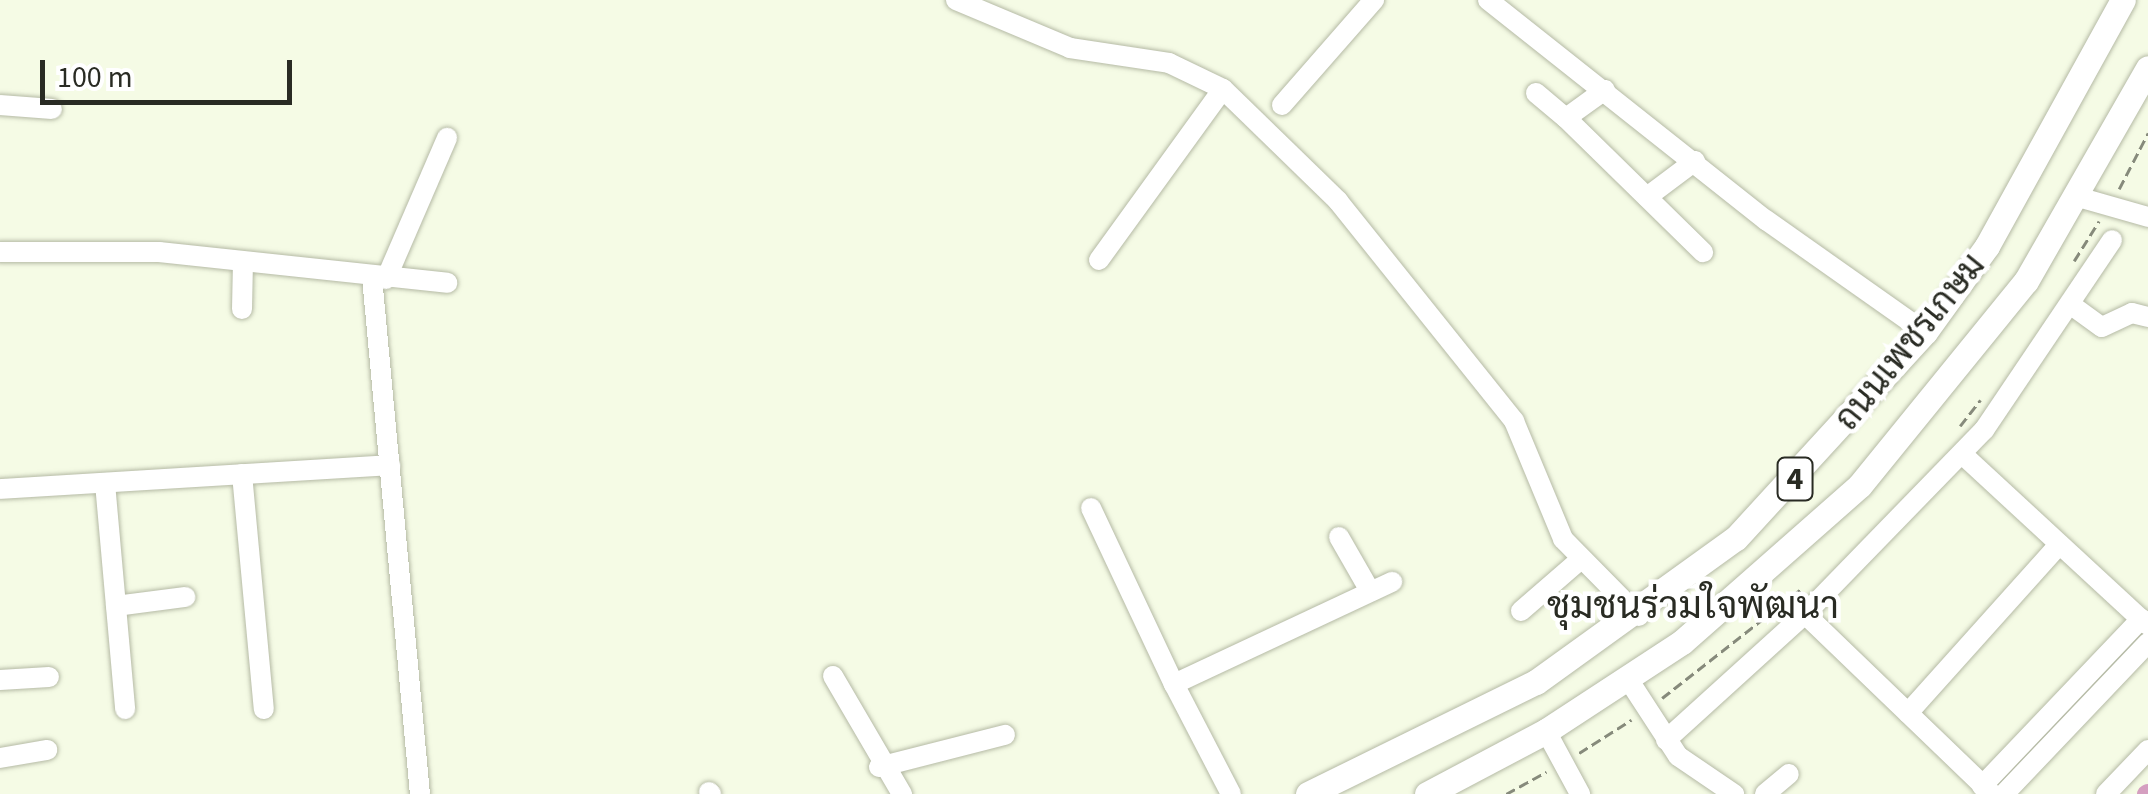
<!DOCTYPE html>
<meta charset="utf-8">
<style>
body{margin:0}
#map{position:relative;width:2148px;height:794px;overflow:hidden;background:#f5fbe5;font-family:"Source Sans 3",Sarabun,sans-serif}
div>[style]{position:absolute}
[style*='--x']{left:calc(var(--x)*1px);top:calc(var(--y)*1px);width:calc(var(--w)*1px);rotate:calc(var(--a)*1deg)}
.canal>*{height:18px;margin:-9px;padding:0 9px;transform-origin:9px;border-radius:9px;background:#d59fc0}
.path>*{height:2.5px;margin-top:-1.25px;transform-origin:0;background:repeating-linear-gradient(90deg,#868a7b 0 10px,transparent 0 15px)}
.roads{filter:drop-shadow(0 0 2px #b5baa5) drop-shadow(0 0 2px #b5baa5)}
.minor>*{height:20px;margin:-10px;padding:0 10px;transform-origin:10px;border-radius:10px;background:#fff}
.major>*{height:25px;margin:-12.5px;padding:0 12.5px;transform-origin:12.5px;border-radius:12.5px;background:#fff}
span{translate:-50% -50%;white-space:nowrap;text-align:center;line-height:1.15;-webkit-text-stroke:9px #fff;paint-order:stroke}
.shield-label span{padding:2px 8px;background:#fff;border:2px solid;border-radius:8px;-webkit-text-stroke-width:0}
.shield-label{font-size:32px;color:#292b23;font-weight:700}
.street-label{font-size:35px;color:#292b23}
.neighbourhood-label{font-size:38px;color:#292b23}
.scale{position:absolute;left:40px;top:60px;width:252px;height:45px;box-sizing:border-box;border:5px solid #292b23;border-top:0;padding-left:12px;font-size:30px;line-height:35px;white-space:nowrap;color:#292b23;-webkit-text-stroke:8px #fff;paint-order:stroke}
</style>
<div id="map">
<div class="canal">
<div style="--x:2146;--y:794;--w:2;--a:-27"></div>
</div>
<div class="path">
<div style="--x:2119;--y:189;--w:63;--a:-62.6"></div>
<div style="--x:2074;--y:261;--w:47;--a:-58"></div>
<div style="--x:1960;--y:426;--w:33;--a:-52"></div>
<div style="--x:1662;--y:698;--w:177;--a:-38.1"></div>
<div style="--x:1579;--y:753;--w:62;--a:-32.4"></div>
<div style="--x:1506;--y:794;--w:46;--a:-28.8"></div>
</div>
<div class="roads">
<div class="minor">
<div style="--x:956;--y:0;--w:124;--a:22.8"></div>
<div style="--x:1070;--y:48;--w:100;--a:8.6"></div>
<div style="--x:1169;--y:63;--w:60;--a:25.7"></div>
<div style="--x:1488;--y:0;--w:355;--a:38.4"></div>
<div style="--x:1766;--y:220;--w:194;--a:35.2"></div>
<div style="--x:1536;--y:93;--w:39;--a:40"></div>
<div style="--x:1566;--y:118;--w:48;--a:-35.7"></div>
<div style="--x:0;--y:105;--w:52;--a:4.4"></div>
<div style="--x:1282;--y:105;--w:140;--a:-48.8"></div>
<div style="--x:1566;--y:118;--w:192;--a:44.4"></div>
<div style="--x:1647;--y:197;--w:60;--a:-36.9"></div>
<div style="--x:2078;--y:197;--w:73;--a:15.9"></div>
<div style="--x:0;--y:252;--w:159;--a:0"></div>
<div style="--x:159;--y:252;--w:290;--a:6.1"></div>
<div style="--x:1099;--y:260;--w:211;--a:-54.1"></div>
<div style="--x:1223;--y:89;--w:161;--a:44.2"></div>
<div style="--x:1338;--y:201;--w:282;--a:51.3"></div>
<div style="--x:1514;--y:421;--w:128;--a:67.4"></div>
<div style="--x:1563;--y:539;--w:108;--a:45.4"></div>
<div style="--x:372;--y:277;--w:519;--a:84.7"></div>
<div style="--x:386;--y:279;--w:154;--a:-66.6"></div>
<div style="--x:2074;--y:307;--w:34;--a:36"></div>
<div style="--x:2102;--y:327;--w:33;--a:-25"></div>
<div style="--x:2132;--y:313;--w:16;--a:14"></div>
<div style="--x:242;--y:309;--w:47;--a:-88.8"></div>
<div style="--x:1962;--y:454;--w:243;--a:42.7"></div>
<div style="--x:242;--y:474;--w:236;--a:84.7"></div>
<div style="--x:105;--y:483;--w:227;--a:84.9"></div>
<div style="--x:0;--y:489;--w:391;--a:-3.5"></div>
<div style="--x:1091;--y:508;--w:195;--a:64.8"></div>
<div style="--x:1339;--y:537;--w:62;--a:60.1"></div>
<div style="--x:116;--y:606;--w:70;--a:-7.4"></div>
<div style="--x:1521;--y:611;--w:79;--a:-40.9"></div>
<div style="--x:1805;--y:614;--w:260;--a:43.9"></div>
<div style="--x:833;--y:676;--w:137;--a:59.7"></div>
<div style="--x:1628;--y:679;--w:92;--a:57"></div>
<div style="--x:1678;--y:756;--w:68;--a:34.2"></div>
<div style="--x:0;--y:680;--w:49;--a:-3.5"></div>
<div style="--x:1908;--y:713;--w:226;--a:-48.1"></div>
<div style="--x:1546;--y:731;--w:72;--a:61.6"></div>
<div style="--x:1666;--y:740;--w:188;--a:-42.2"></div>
<div style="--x:1805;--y:614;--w:257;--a:-45.8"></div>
<div style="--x:1984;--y:430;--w:229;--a:-56"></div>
<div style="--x:0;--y:758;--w:48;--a:-9.7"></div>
<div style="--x:879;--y:767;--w:130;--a:-14.3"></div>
<div style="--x:1982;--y:786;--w:231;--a:-46.4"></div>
<div style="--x:2141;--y:619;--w:9;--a:41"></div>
<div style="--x:709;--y:792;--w:3;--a:45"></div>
<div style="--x:1231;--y:794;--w:124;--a:-117.4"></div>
<div style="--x:1174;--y:684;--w:241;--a:-25.1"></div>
<div style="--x:1765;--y:794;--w:31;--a:-40"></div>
<div style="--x:2004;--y:794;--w:209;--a:-46.4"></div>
<div style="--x:2106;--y:794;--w:61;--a:-46.3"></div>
</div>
<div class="major">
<div style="--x:1308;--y:794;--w:254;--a:-26.2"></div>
<div style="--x:1536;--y:682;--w:246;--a:-35.8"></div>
<div style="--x:1736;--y:538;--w:280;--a:-47.5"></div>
<div style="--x:1925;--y:332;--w:106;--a:-54.2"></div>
<div style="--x:1987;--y:246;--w:281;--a:-61.1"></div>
<div style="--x:1427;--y:794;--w:135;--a:-27.9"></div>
<div style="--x:1546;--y:731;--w:163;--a:-33.2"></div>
<div style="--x:1682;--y:642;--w:237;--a:-41.4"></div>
<div style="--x:1860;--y:485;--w:263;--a:-50.9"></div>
<div style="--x:2026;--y:281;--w:245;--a:-60.2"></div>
</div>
</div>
<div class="shield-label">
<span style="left:1795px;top:479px">4</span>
</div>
<div class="street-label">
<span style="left:1910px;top:342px;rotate:-51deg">ถนนเพชรเกษม</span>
</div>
<div class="neighbourhood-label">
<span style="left:1693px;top:607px">ชุมชนร่วมใจพัฒนา</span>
</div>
<div class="scale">100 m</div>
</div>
